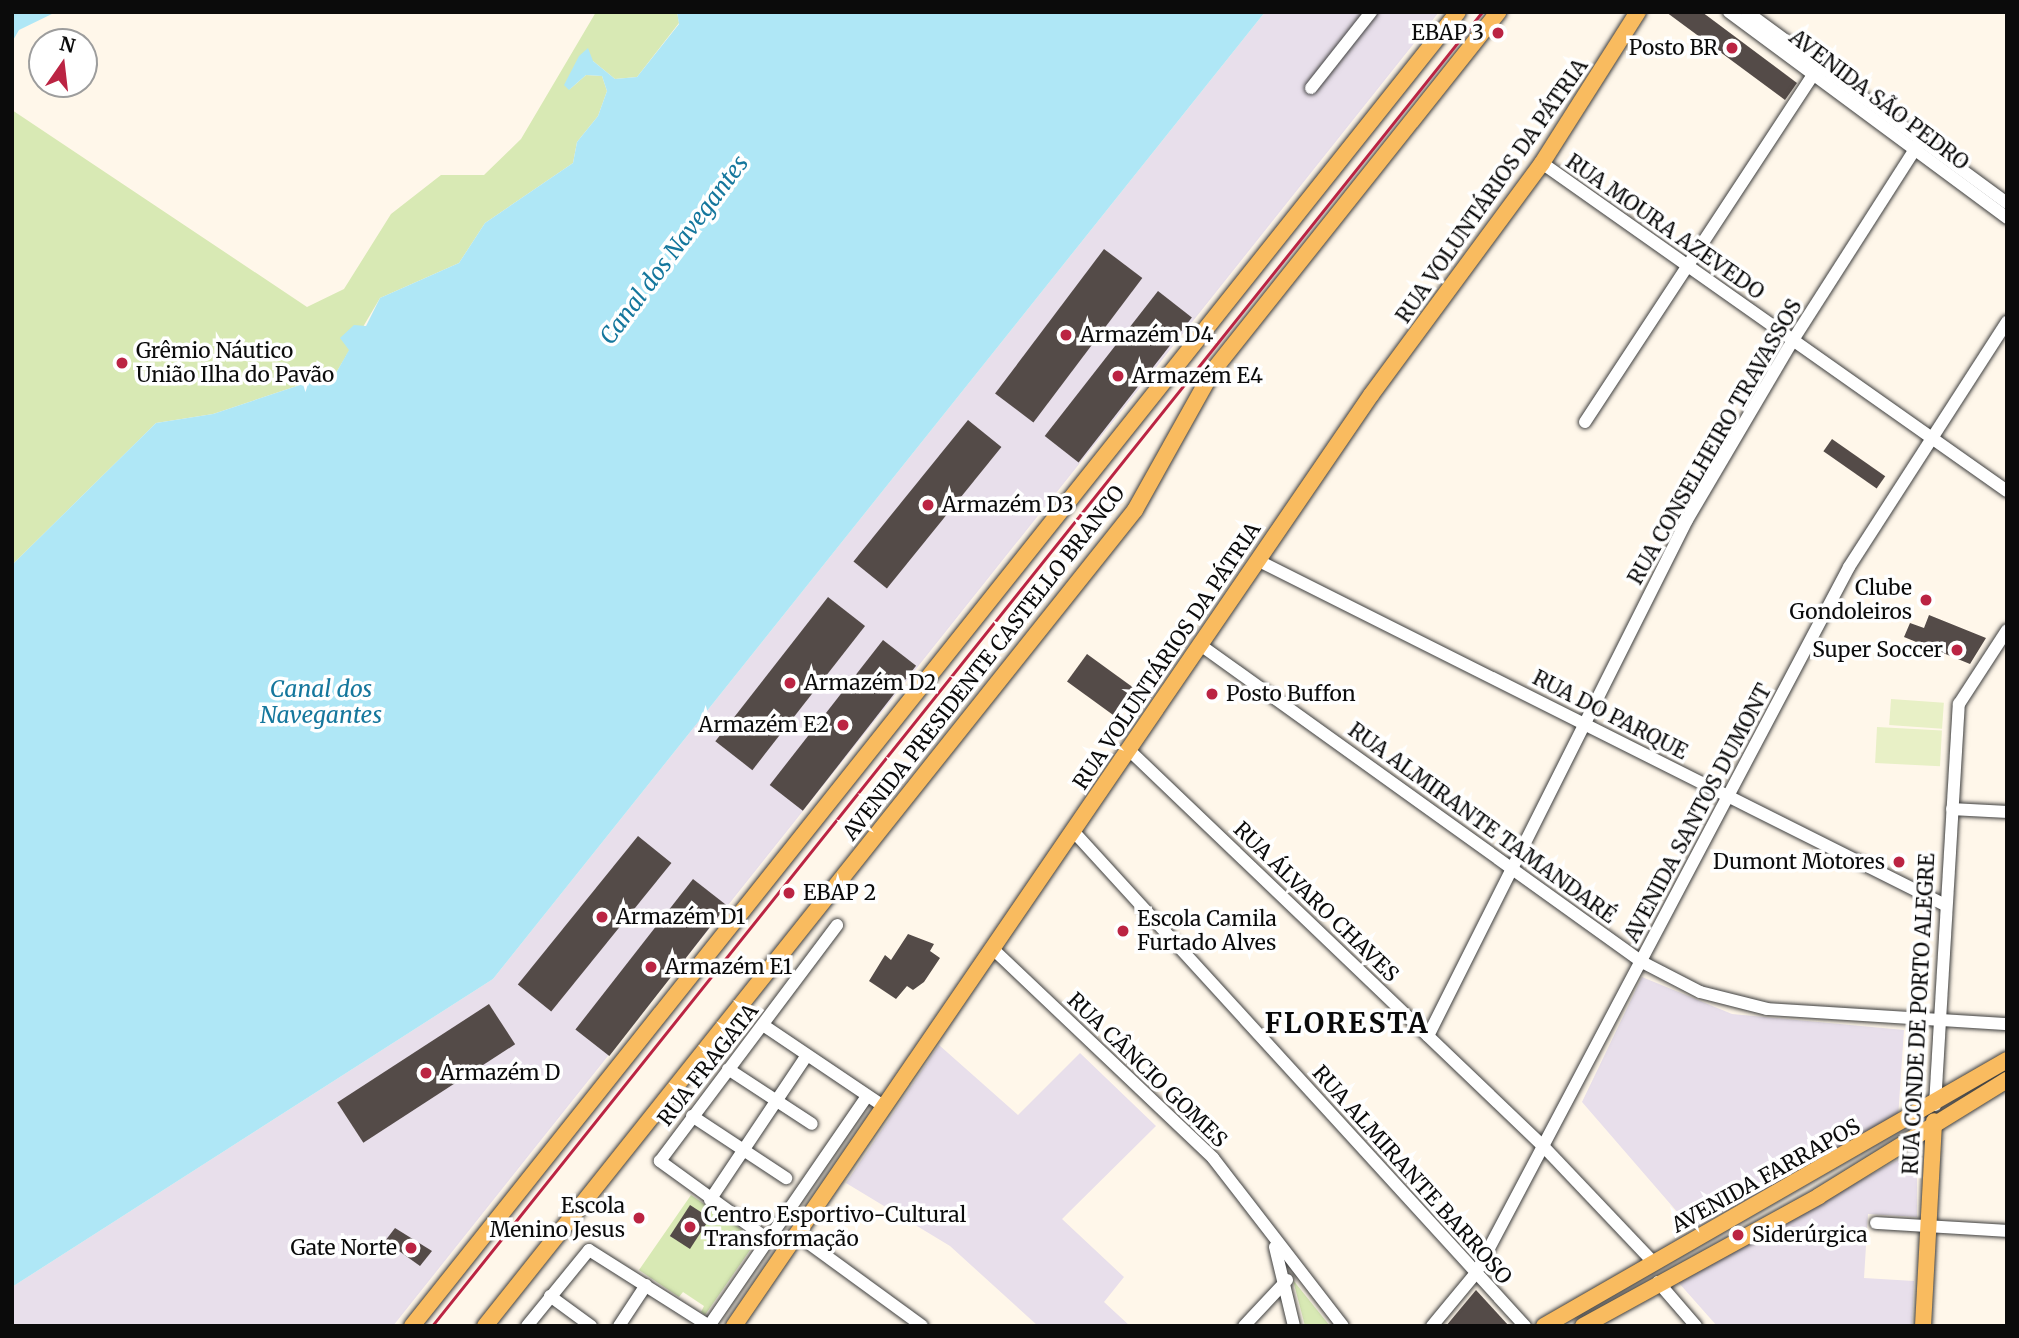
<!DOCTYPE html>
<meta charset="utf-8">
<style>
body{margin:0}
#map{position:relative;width:2019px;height:1338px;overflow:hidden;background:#fff7ea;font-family:Merriweather,serif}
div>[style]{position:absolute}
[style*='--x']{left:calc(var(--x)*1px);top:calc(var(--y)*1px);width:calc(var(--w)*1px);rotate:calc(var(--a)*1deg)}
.industrial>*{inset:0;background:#e8dfeb}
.green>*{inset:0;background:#d8e9b4}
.pitch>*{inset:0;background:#e8f0c6;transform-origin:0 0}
.water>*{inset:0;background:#afe7f6}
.building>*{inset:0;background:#544b48;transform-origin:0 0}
.roads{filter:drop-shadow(0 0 2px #3e3e3e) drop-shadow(0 0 2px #3e3e3e)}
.minor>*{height:12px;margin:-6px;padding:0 6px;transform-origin:6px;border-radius:6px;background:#fff}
.major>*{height:16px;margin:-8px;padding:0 8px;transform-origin:8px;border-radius:8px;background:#f9bb5f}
.rail>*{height:2.5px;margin:-1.25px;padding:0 1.25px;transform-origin:1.25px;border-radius:1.25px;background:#bb2443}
.dots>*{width:19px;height:19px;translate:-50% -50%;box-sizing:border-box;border:4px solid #fff;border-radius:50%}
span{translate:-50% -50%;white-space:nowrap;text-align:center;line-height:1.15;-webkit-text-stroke:7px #fff;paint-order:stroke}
.poi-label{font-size:21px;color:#0b0b0b}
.right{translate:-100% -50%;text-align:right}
.left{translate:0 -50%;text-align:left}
.street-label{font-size:21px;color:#0b0b0b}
.water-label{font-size:23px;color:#15779d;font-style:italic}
.district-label{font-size:28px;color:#0b0b0b;font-weight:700;letter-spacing:2px}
.frame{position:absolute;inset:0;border:14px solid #0b0b0b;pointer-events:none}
.north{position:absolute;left:28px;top:28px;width:70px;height:70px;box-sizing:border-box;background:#fff;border:2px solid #9d9d9d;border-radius:50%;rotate:14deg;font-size:19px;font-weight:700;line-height:28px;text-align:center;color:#0b0b0b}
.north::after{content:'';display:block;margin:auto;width:24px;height:32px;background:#bb2443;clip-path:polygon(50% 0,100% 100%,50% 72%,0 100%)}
</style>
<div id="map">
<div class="industrial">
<div style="clip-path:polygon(1265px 12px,1439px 12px,393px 1326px,12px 1326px,12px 1287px,493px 979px)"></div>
<div style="clip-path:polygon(1642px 977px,1732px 1014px,1904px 1030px,1898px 1118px,1692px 1229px,1582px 1102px)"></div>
<div style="clip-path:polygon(939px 1045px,1018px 1115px,1080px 1053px,1156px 1126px,1062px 1219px,1124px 1277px,1104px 1302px,1130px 1326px,1038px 1326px,950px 1246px,846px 1183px)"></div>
<div style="clip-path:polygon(1917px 1149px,1917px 1217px,1868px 1214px,1864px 1278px,1914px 1281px,1912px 1326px,1717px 1326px,1678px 1282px)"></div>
</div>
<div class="green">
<div style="clip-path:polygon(596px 12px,677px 12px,679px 23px,637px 77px,615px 79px,593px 61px,569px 90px,586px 75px,602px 76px,607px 91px,598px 116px,577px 142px,573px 163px,485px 223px,459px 263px,380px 298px,336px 373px,213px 414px,156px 423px,12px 565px,12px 110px,307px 307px,344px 289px,391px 214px,441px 175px,484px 175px,521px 139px)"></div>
<div style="clip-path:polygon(691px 1195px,757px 1240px,705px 1315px,701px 1312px,704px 1306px,683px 1292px,679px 1297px,639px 1270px)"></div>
<div style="clip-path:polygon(1293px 1280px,1330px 1326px,1305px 1326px)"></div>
</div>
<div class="pitch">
<div style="left:1891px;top:699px;width:53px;height:26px;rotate:4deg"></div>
<div style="left:1877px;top:727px;width:65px;height:36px;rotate:3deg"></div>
</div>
<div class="water">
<div style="clip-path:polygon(12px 12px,56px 12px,19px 30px,12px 42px)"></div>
<div style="clip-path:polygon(677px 12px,1265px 12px,493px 979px,12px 1287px,12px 565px,156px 423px,213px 414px,336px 373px,349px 350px,340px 338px,354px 325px,366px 326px,380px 298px,459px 263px,485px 223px,573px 163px,577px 142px,598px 116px,607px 91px,602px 76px,586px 75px,569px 90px,564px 85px,579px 56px,588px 48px,593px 61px,615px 79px,637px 77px,679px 24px)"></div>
</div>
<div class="building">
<div style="clip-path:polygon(1666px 12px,1702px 12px,1797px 83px,1785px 100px)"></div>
<div style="left:1104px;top:249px;width:48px;height:181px;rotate:37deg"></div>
<div style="left:1158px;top:291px;width:43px;height:184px;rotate:38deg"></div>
<div style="left:968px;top:420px;width:43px;height:182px;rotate:39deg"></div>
<div style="left:1832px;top:439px;width:65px;height:15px;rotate:35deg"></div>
<div style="left:828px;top:597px;width:47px;height:183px;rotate:38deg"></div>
<div style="clip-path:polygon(1929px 615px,1986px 638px,1970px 664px,1904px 637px,1910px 623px,1924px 628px)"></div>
<div style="left:883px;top:640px;width:42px;height:184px;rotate:38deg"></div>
<div style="left:1087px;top:654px;width:57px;height:34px;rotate:36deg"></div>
<div style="left:638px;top:836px;width:43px;height:191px;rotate:39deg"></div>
<div style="left:693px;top:879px;width:43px;height:191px;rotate:38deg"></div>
<div style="clip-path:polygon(908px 934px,934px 944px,930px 951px,940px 958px,924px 982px,913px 990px,907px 986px,896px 999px,869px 981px,885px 955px,891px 960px)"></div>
<div style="left:489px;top:1004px;width:48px;height:181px;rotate:57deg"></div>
<div style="left:690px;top:1205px;width:24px;height:37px;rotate:33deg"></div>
<div style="clip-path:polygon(395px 1228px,432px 1251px,420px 1266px,385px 1241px)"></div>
<div style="clip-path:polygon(1476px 1290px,1509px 1326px,1446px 1326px)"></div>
</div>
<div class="roads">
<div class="minor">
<div style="--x:1729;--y:12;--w:346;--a:36.5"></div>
<div style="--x:1747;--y:12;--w:323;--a:36.3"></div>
<div style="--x:1311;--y:88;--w:97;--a:-51.7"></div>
<div style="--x:1542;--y:163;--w:569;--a:35.2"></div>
<div style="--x:1585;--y:422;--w:415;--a:-56.7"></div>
<div style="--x:1257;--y:560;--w:770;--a:26.63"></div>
<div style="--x:1199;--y:644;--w:545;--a:35.67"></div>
<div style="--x:1642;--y:962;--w:65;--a:27.3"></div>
<div style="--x:1700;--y:992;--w:69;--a:14.2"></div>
<div style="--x:1767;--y:1009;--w:240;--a:3.6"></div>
<div style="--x:1129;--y:750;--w:573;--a:43.73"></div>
<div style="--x:1543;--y:1146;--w:160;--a:46.5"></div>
<div style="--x:1952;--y:809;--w:55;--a:3.1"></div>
<div style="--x:1074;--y:832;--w:669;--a:47.61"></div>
<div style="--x:994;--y:950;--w:302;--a:43.5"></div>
<div style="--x:1213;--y:1158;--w:212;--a:52.3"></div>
<div style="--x:763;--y:1025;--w:145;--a:34"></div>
<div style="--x:1428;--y:1036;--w:577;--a:-63.35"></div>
<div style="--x:1687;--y:520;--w:209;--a:-59.5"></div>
<div style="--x:1793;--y:340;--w:237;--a:-57.4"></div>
<div style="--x:728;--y:1069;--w:100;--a:33.2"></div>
<div style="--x:1935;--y:1105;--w:402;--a:-86.6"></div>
<div style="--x:1959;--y:704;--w:88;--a:-57"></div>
<div style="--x:692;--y:1116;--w:113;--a:33.4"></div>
<div style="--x:710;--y:1200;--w:174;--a:-56.2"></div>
<div style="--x:1876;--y:1223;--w:131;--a:3.5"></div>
<div style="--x:796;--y:1234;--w:156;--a:36.1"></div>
<div style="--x:769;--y:1240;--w:135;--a:-144.1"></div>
<div style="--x:660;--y:1161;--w:295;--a:-53.1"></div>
<div style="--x:1275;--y:1247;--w:81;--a:76.5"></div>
<div style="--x:1658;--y:1282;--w:58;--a:49.2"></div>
<div style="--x:550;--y:1296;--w:51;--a:36.2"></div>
<div style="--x:527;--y:1326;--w:98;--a:-50.8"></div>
<div style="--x:589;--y:1250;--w:142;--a:32.3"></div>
<div style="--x:619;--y:1326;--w:49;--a:-56.6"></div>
<div style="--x:709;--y:1326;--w:279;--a:-55.5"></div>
<div style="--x:1244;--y:1326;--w:63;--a:-46.9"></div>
<div style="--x:1432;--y:1326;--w:69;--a:-50.3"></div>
<div style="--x:1476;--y:1273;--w:798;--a:-62.15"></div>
<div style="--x:1849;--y:567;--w:292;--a:-57.2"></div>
</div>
<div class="major">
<div style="--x:412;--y:1326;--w:1679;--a:-51.48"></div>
<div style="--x:485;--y:1326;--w:1043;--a:-51.46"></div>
<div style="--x:1135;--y:510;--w:158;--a:-60.8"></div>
<div style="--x:1212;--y:372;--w:460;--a:-51.5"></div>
<div style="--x:734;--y:1326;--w:1128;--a:-55.62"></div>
<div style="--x:1371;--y:395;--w:288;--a:-53.6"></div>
<div style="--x:1542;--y:163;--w:179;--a:-57.6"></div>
<div style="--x:1544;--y:1326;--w:534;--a:-29.88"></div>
<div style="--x:1583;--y:1326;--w:269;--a:-28.8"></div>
<div style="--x:1819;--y:1196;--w:221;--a:-31.7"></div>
<div style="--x:1923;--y:1326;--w:205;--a:-86.9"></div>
</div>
</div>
<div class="rail">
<div style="--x:432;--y:1326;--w:1682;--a:-51.37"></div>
</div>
<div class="dots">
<div style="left:1498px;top:33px;background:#bb2443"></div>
<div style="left:1732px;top:48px;background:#bb2443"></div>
<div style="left:1066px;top:335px;background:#bb2443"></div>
<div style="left:122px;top:363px;background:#bb2443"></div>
<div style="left:1118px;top:376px;background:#bb2443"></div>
<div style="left:928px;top:505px;background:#bb2443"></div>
<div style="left:1926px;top:600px;background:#bb2443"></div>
<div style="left:1957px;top:650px;background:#bb2443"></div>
<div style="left:790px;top:683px;background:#bb2443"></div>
<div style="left:1212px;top:694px;background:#bb2443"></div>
<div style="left:843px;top:725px;background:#bb2443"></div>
<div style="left:1899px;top:862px;background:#bb2443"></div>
<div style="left:789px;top:893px;background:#bb2443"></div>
<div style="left:602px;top:917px;background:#bb2443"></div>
<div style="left:1123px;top:931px;background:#bb2443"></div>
<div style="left:651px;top:967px;background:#bb2443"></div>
<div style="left:426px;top:1073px;background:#bb2443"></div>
<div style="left:639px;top:1218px;background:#bb2443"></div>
<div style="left:690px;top:1227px;background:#bb2443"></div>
<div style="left:1738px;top:1235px;background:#bb2443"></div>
<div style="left:411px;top:1248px;background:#bb2443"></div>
</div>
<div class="poi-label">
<span class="right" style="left:1484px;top:33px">EBAP 3</span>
<span class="right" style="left:1718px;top:48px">Posto BR</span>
<span class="left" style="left:1080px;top:335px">Armazém D4</span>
<span class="left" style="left:136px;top:363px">Grêmio Náutico<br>União Ilha do Pavão</span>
<span class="left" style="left:1132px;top:376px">Armazém E4</span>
<span class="left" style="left:942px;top:505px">Armazém D3</span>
<span class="right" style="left:1912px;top:600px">Clube<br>Gondoleiros</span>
<span class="right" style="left:1943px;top:650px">Super Soccer</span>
<span class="left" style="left:804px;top:683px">Armazém D2</span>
<span class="left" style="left:1226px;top:694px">Posto Buffon</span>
<span class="right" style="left:829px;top:725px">Armazém E2</span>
<span class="right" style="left:1885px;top:862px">Dumont Motores</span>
<span class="left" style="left:803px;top:893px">EBAP 2</span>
<span class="left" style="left:616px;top:917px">Armazém D1</span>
<span class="left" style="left:1137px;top:931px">Escola Camila<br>Furtado Alves</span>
<span class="left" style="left:665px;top:967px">Armazém E1</span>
<span class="left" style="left:440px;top:1073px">Armazém D</span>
<span class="right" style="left:625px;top:1218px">Escola<br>Menino Jesus</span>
<span class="left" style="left:704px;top:1227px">Centro Esportivo-Cultural<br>Transformação</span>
<span class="left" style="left:1752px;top:1235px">Siderúrgica</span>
<span class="right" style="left:397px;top:1248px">Gate Norte</span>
</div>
<div class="street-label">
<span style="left:1879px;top:100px;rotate:37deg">AVENIDA SÃO PEDRO</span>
<span style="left:1492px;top:191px;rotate:-55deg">RUA VOLUNTÁRIOS DA PÁTRIA</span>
<span style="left:1665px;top:227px;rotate:35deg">RUA MOURA AZEVEDO</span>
<span style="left:1715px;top:442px;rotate:-60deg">RUA CONSELHEIRO TRAVASSOS</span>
<span style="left:1167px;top:656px;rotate:-56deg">RUA VOLUNTÁRIOS DA PÁTRIA</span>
<span style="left:984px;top:663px;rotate:-52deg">AVENIDA PRESIDENTE CASTELLO BRANCO</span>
<span style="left:1610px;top:715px;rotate:27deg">RUA DO PARQUE</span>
<span style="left:1698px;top:813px;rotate:-62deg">AVENIDA SANTOS DUMONT</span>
<span style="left:1482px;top:823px;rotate:36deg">RUA ALMIRANTE TAMANDARÉ</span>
<span style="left:1316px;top:902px;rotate:44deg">RUA ÁLVARO CHAVES</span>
<span style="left:1919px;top:1014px;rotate:-87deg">RUA CONDE DE PORTO ALEGRE</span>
<span style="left:708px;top:1065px;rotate:-52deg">RUA FRAGATA</span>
<span style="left:1147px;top:1070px;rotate:44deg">RUA CÂNCIO GOMES</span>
<span style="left:1412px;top:1175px;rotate:48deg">RUA ALMIRANTE BARROSO</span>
<span style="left:1766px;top:1176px;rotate:-29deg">AVENIDA FARRAPOS</span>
</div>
<div class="water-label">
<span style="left:674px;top:250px;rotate:-53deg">Canal dos Navegantes</span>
<span style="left:321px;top:702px">Canal dos<br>Navegantes</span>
</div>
<div class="district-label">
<span style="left:1347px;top:1023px">FLORESTA</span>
</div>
<div class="frame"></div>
<div class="north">N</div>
</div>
